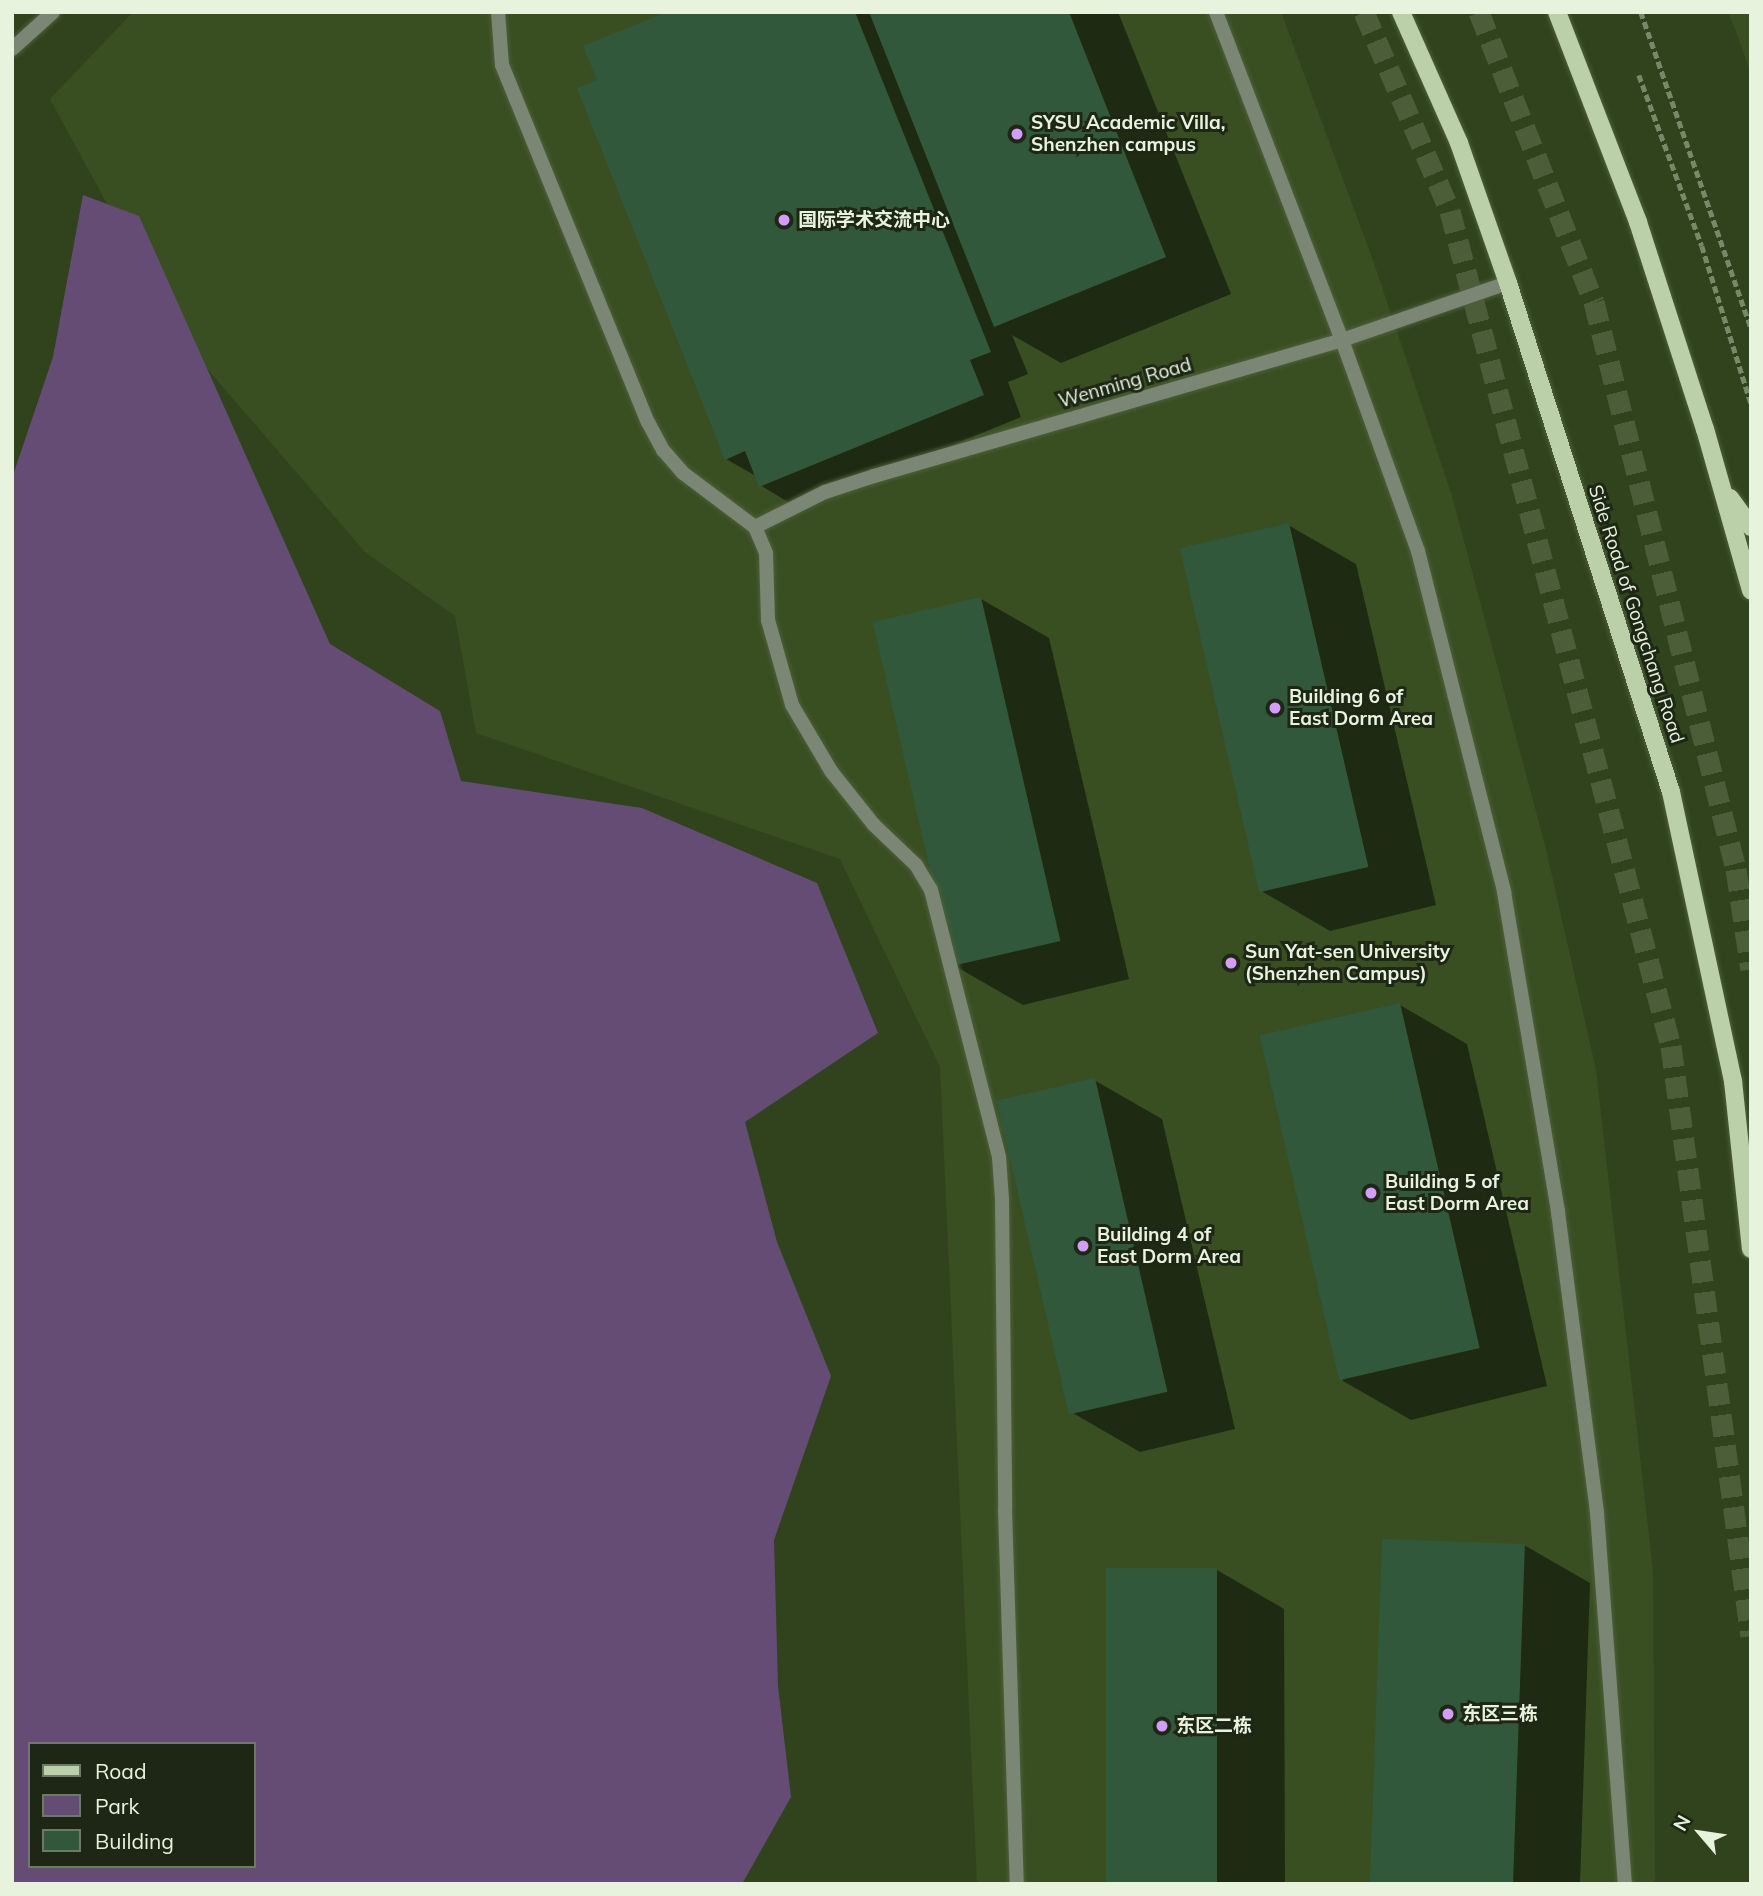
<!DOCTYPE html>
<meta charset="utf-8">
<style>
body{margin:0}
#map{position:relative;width:1763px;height:1896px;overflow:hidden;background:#31431d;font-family:Mulish,"Noto Sans SC",sans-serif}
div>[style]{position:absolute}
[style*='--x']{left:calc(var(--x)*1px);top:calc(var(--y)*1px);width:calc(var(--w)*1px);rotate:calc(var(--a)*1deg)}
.built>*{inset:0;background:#394f21}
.green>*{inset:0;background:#644c75}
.shadow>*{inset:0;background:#0007}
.building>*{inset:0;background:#32583b;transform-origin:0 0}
.highway-tunnel>*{height:21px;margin-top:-10.5px;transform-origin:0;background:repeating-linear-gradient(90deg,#4c5d3a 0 21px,transparent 0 31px)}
.path>*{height:4.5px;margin-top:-2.25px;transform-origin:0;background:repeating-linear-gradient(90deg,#788868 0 7px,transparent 0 10.5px)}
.roads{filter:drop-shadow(0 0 2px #4e5f3c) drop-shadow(0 0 2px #4e5f3c)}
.lane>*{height:14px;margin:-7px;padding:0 7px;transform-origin:7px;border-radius:7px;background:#7c8674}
.street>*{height:14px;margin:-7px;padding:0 7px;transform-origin:7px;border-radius:7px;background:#7c8674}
.primary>*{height:18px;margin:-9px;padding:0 9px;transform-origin:9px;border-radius:9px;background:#bbcfa9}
.dots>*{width:19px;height:19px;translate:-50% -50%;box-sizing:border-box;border:4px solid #1e2716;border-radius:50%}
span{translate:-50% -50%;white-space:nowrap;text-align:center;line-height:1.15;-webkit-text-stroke:6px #1e2716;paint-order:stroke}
.poi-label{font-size:19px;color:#e7f3dd;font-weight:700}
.left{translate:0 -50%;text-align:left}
.street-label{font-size:19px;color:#e7f3dd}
.frame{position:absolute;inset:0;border:14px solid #e7f3dd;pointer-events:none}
.legend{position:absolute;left:28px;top:1742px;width:228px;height:126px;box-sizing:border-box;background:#1e2716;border:2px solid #6e7966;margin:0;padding:9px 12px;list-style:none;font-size:21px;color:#e7f3dd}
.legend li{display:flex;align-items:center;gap:14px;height:35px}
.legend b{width:35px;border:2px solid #6e7966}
.north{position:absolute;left:1665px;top:1798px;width:70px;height:70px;-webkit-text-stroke:5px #1e2716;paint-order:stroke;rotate:299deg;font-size:19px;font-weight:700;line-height:28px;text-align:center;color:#e7f3dd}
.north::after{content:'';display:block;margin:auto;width:24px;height:32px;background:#e7f3dd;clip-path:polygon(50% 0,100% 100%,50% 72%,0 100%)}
</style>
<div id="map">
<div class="built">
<div style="clip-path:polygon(133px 12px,1281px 12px,1374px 263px,1452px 496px,1546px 849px,1596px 1070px,1653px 1571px,1655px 1884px,977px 1884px,940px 1067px,840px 859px,476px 733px,455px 616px,365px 552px,179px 336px,50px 99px)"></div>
<div style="clip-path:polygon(1728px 12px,1751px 12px,1751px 74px,1737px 34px)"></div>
</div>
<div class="green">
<div style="clip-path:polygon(evenodd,83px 195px,139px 216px,330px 644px,440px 711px,461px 781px,642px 808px,817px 883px,878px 1033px,745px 1122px,777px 1242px,831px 1376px,774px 1540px,778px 1686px,791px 1797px,742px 1884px,12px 1884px,12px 478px,53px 357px,83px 195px,30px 1744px,254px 1744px,254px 1866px,30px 1866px,30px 1744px)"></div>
</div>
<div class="shadow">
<div style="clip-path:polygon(672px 12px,1118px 12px,1231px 294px,1061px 363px,1012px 335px,1028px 374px,1008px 382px,1021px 417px,798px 508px,760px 485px,756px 476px,726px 459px,599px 81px)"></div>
<div style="clip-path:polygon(1288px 525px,1356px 564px,1436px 905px,1330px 931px,1263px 892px)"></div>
<div style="clip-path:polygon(981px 599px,1049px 638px,1129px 979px,1023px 1005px,955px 966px)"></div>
<div style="clip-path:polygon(1400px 1005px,1467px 1044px,1547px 1386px,1411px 1420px,1343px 1381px)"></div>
<div style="clip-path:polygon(1094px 1080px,1162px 1119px,1235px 1429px,1140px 1452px,1073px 1413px)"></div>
<div style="clip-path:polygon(1524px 1545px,1590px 1583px,1580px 1884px,1372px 1884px)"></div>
<div style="clip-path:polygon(1217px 1570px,1284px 1609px,1285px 1884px,1108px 1884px)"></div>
</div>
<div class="building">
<div style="clip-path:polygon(667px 12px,855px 12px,991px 352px,970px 360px,984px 395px,759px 487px,745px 451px,725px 460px,577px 88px,597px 80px,583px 46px)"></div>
<div style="clip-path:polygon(869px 12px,1069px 12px,1166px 257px,994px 327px)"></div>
<div style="left:1289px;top:523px;width:353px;height:112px;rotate:77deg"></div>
<div style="left:981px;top:597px;width:353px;height:111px;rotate:77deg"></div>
<div style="left:1400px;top:1003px;width:354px;height:144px;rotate:77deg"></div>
<div style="left:1095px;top:1078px;width:322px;height:101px;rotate:77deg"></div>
<div style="left:1382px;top:1539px;width:143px;height:345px;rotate:2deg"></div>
<div style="left:1217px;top:1568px;width:316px;height:111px;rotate:90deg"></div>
</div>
<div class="highway-tunnel">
<div style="--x:1364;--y:12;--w:217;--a:66.6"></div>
<div style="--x:1450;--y:211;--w:864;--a:75.18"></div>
<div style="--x:1671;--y:1046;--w:595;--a:82.28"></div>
<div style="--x:1479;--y:12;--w:312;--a:68.4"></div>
<div style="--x:1594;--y:302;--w:585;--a:75.94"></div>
<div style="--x:1736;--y:869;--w:101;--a:81.5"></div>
</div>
<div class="path">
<div style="--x:1641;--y:12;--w:334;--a:70.8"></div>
<div style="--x:1639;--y:75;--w:182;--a:69.8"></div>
<div style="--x:1702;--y:246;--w:164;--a:72.7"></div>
</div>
<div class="roads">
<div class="lane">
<div style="--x:498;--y:12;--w:53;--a:85.7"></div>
<div style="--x:502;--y:65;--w:386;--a:67.8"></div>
<div style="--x:648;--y:422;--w:32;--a:62"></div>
<div style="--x:663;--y:450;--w:30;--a:49"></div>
<div style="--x:683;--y:473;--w:90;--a:36.9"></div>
<div style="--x:755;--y:527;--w:28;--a:67"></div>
<div style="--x:766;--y:553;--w:67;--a:88.3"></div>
<div style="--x:768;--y:620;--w:88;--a:74.2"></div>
<div style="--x:792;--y:705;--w:77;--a:59.4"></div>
<div style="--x:831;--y:771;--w:69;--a:51.5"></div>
<div style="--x:874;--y:825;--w:58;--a:43.6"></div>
<div style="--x:916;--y:865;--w:29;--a:59"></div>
<div style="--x:931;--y:890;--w:276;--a:75.7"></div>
<div style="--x:999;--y:1157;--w:42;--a:85.9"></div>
<div style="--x:1002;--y:1199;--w:310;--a:89.4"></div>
<div style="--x:1005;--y:1509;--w:375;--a:88.2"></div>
<div style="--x:1216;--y:12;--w:351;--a:69"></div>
<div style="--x:1342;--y:340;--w:224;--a:70.2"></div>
<div style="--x:1418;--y:551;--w:352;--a:75.8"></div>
<div style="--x:1504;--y:892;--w:325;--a:80.4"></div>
<div style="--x:1558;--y:1212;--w:304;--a:82.6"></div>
<div style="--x:1597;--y:1513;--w:372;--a:85.7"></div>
<div style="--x:755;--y:527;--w:78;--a:-26.6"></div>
<div style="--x:825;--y:492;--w:52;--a:-18.1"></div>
<div style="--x:874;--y:476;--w:487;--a:-16.2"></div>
<div style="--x:1342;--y:340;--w:176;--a:-19"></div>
</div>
<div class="street">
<div style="--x:12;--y:49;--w:55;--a:-42.1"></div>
</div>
<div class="primary">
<div style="--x:1401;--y:12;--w:143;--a:66.1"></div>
<div style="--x:1459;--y:143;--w:148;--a:70.7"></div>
<div style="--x:1508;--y:283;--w:534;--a:72.24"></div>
<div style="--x:1671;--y:792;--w:296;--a:77.9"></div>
<div style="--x:1733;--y:1081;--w:169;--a:83.9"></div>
<div style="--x:1557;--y:12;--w:225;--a:68.9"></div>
<div style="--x:1638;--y:222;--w:218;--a:72.1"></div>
<div style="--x:1705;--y:429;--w:168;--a:74.1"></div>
<div style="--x:1730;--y:498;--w:36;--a:54"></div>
</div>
</div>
<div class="dots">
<div style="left:1017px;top:134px;background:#d49cfc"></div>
<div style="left:784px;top:220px;background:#d49cfc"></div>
<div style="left:1275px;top:708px;background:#d49cfc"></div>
<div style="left:1231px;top:963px;background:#d49cfc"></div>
<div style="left:1371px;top:1193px;background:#d49cfc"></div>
<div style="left:1083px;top:1246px;background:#d49cfc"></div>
<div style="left:1448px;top:1714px;background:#d49cfc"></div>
<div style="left:1162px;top:1726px;background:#d49cfc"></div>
</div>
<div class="poi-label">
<span class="left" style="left:1031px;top:134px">SYSU Academic Villa,<br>Shenzhen campus</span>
<span class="left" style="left:798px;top:220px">国际学术交流中心</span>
<span class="left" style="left:1289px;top:708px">Building 6 of<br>East Dorm Area</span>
<span class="left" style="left:1245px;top:963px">Sun Yat-sen University<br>(Shenzhen Campus)</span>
<span class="left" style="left:1385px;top:1193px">Building 5 of<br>East Dorm Area</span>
<span class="left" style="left:1097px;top:1246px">Building 4 of<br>East Dorm Area</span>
<span class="left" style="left:1462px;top:1714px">东区三栋</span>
<span class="left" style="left:1176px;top:1726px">东区二栋</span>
</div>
<div class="street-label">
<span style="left:1125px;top:383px;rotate:-16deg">Wenming Road</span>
<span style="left:1636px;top:614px;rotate:72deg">Side Road of Gongchang Road</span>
</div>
<div class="frame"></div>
<ul class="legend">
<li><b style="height:9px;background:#bbcfa9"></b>Road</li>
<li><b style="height:19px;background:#644c75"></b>Park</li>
<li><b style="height:19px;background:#32583b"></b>Building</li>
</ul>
<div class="north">N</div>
</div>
